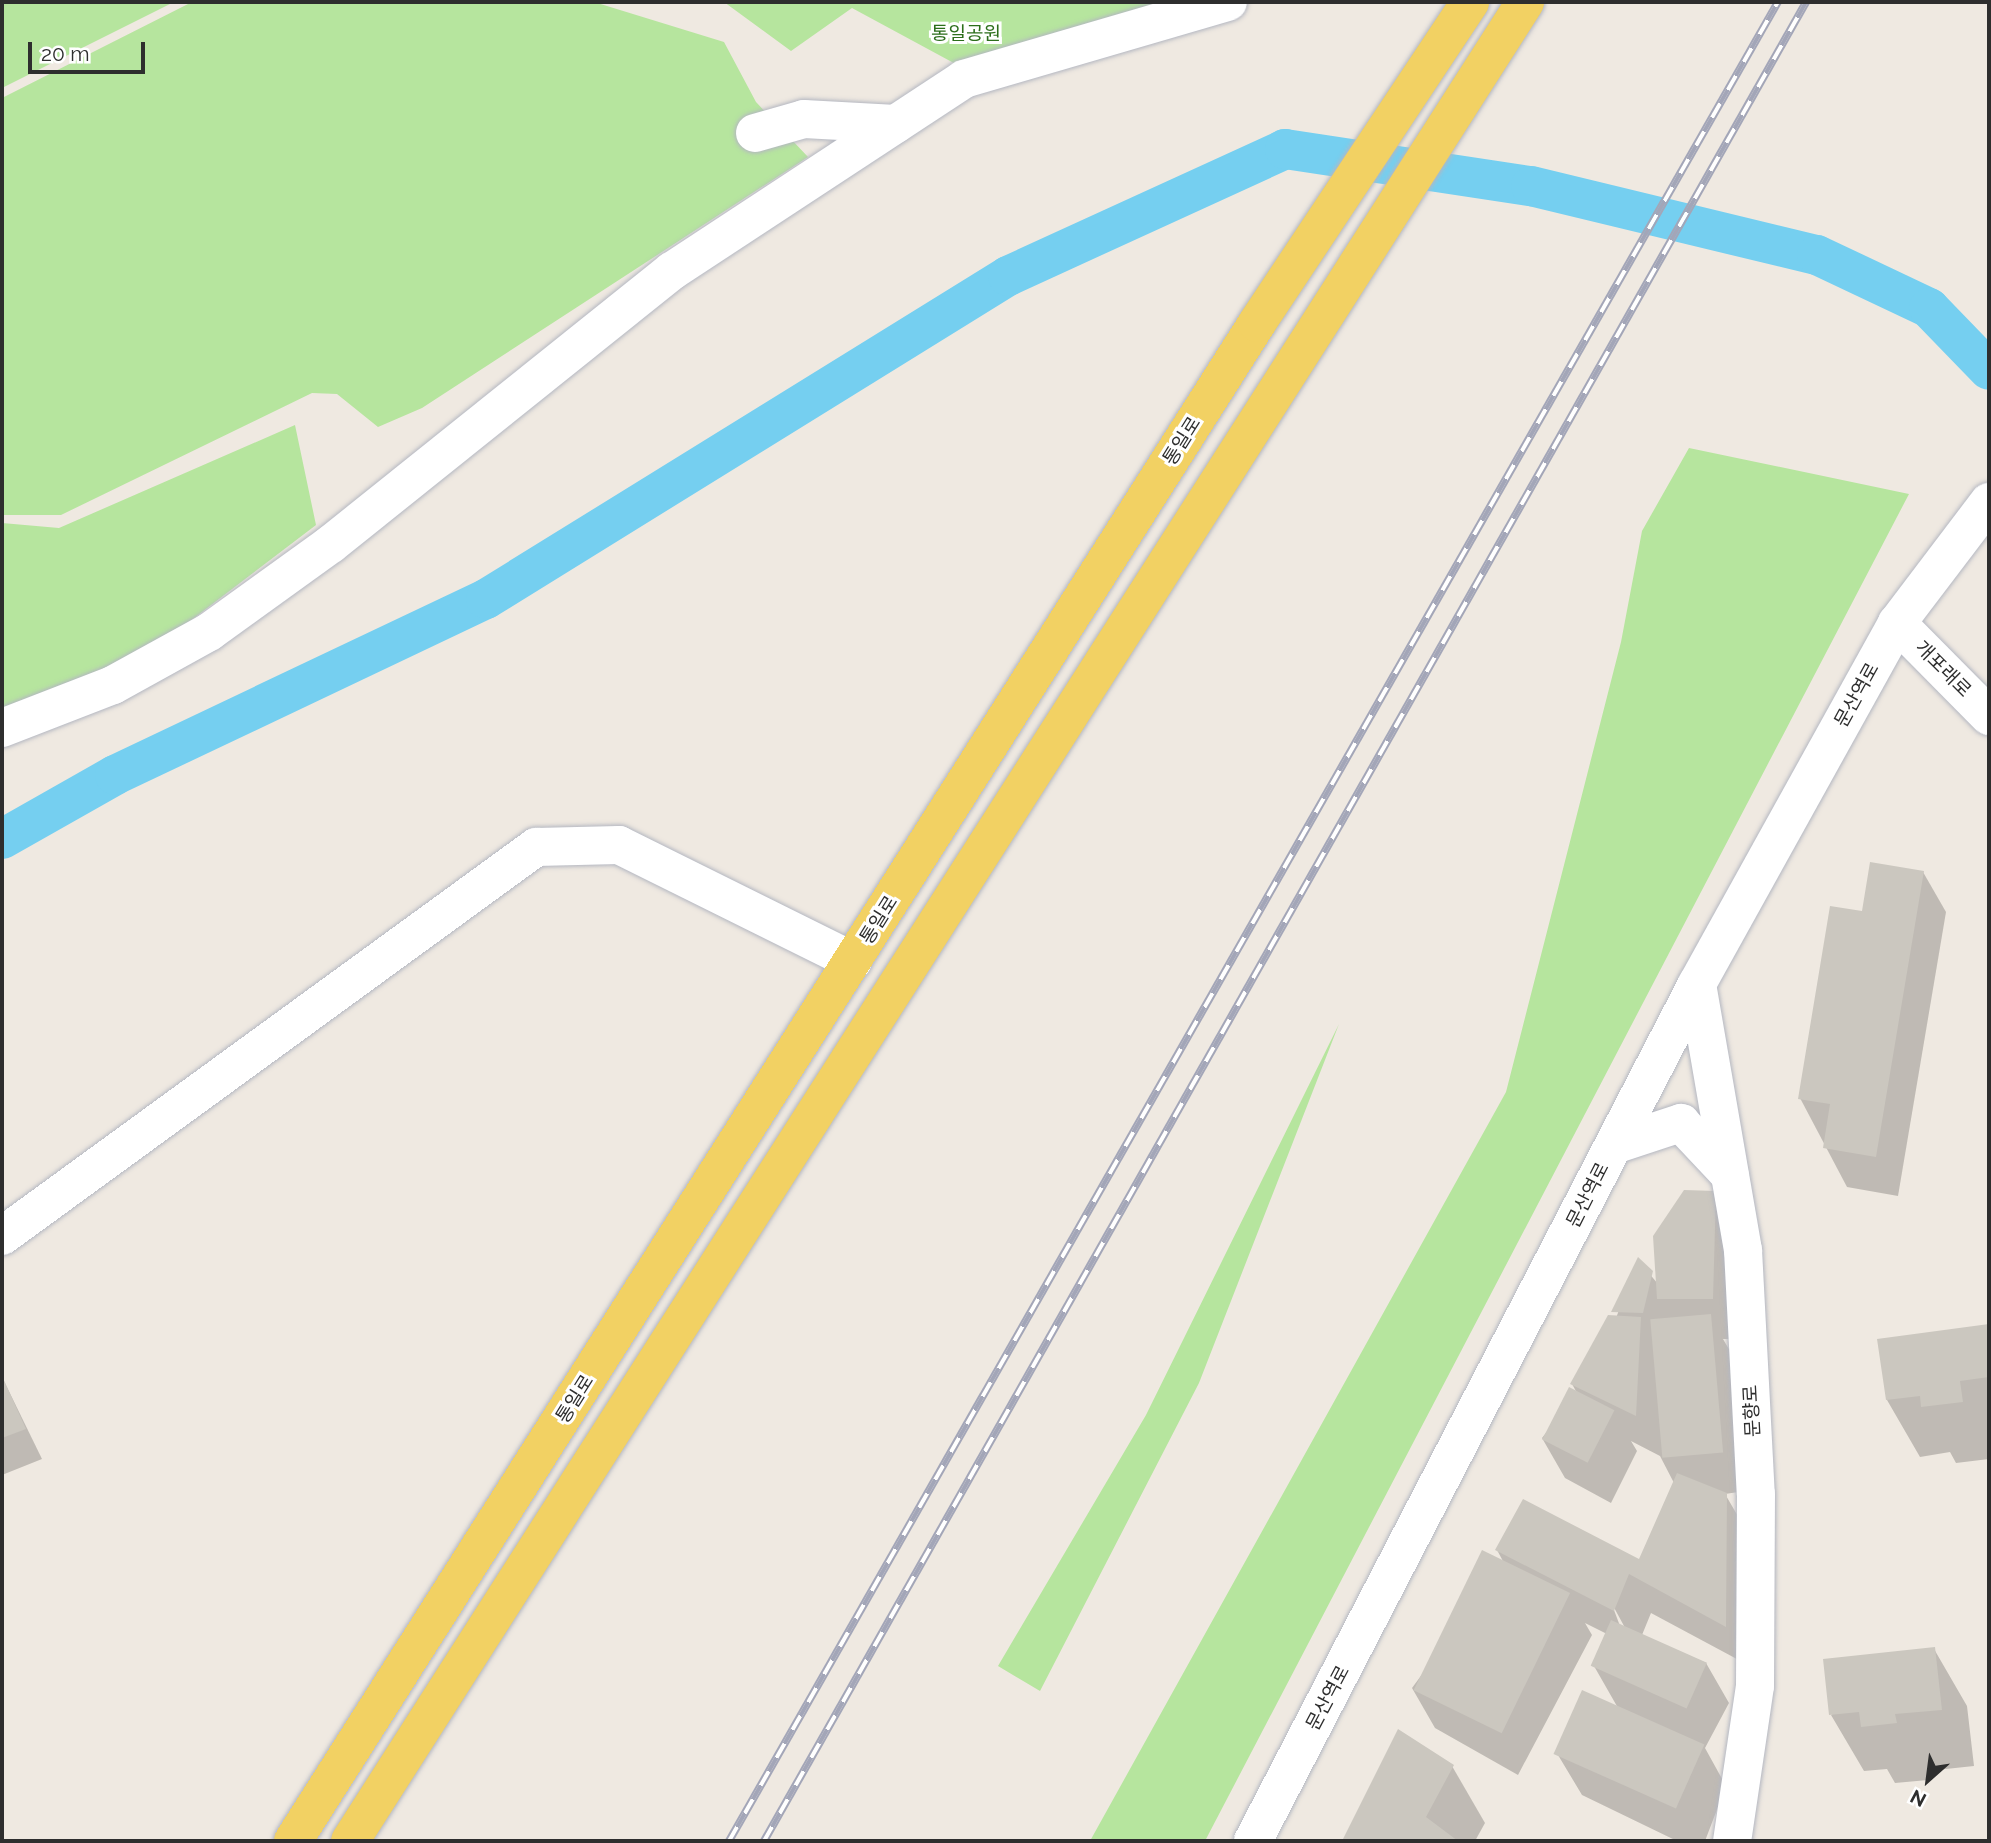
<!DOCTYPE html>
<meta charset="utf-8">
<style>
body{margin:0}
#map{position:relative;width:1991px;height:1843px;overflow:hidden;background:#efe9e1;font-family:Raleway,"Noto Sans KR",sans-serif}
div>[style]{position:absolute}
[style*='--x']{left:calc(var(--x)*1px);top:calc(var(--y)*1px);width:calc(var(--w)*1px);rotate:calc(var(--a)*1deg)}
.green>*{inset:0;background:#b6e59e}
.shadow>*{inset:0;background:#0003}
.canal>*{height:40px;margin:-20px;padding:0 20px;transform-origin:20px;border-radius:20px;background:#75cff0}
.building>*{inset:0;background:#cbc7bf;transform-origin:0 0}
.roads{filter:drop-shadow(0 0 2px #b4b7c1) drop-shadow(0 0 2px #b4b7c1)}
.minor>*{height:38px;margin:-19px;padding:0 19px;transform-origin:19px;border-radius:19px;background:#fff}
.major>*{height:38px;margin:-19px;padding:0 19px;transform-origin:19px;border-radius:19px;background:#f2d163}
.rail>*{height:8px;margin-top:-4px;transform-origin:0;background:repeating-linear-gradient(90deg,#fff 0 16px,#a3a6b8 0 32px);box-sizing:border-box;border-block:2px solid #a3a6b8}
span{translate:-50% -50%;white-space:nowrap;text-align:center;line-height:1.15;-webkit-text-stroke:6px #fff;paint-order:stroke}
.park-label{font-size:19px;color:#2c6e1b}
.street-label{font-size:19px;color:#2e2e2e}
.frame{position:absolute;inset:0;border:4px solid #2e2e2e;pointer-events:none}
.north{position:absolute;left:1893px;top:1745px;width:70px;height:70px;-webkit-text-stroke:5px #fff;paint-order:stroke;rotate:208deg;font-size:19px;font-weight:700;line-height:28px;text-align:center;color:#2e2e2e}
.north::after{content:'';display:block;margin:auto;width:24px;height:32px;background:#2e2e2e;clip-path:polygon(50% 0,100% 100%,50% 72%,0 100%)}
.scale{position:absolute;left:28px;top:42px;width:117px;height:32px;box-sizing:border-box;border:4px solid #2e2e2e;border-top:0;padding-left:9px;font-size:21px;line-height:24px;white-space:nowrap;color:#2e2e2e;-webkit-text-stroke:5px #fff;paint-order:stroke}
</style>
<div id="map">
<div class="green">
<div style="clip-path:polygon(2px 2px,174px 2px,2px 88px)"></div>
<div style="clip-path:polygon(192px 2px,594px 2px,724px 42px,756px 102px,808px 157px,422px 408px,378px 427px,337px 394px,312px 393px,61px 515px,2px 515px,2px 98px)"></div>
<div style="clip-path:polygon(724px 2px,1164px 2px,963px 68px,852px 8px,791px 51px)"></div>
<div style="clip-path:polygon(295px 425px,316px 525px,122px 673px,2px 709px,2px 523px,59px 528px)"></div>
<div style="clip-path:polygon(1689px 448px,1909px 494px,1205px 1841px,1090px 1841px,1506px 1092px,1621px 642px,1642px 531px)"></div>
<div style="clip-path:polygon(1339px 1024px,1199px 1383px,1040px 1691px,998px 1666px,1146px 1415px)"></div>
</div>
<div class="shadow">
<div style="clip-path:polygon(1923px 872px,1946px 912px,1898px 1196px,1847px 1187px,1800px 1098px,1864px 913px)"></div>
<div style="clip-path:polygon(evenodd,1715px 1193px,1738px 1232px,1735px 1339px,1723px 1339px,1733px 1356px,1745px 1491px,1725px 1494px,1749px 1535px,1748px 1665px,1651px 1613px,1642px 1635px,1706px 1663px,1729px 1703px,1705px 1748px,1726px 1786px,1705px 1841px,1677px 1841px,1582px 1795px,1558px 1755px,1618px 1708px,1594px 1666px,1607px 1634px,1585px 1623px,1592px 1635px,1518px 1775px,1435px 1728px,1412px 1688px,1504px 1563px,1497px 1550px,1639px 1562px,1674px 1483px,1660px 1456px,1631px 1441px,1637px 1451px,1611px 1503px,1565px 1478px,1542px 1438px,1577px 1393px,1572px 1384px,1616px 1318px,1638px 1260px,1658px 1284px,1715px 1193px,1611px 1602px,1624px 1626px,1620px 1626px,1611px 1602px)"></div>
<div style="clip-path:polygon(1989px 1326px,1989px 1459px,1956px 1463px,1950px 1452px,1920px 1457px,1887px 1400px,1879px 1341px)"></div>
<div style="clip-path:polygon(2px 1377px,42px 1459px,2px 1475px)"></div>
<div style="clip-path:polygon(1934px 1649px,1967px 1706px,1974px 1766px,1927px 1771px,1928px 1780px,1895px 1783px,1887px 1769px,1864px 1771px,1831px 1715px)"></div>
<div style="clip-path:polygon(1399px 1732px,1452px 1766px,1485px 1823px,1475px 1841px,1344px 1841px)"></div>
</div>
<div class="canal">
<div style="--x:2;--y:839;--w:130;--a:-29.5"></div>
<div style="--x:115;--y:775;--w:411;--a:-25.4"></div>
<div style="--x:486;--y:599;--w:614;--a:-31.75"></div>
<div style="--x:1008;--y:276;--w:305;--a:-24.6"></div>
<div style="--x:1285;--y:149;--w:249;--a:8.6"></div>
<div style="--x:1531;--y:186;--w:294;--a:13.6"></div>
<div style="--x:1817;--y:255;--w:124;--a:25.3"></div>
<div style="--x:1929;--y:308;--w:86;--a:45.9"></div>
</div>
<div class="building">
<div style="clip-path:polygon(1870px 862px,1924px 871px,1876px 1157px,1823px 1148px,1830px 1104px,1798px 1099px,1830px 906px,1862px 911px)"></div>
<div style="clip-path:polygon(1684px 1190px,1716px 1191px,1713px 1299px,1657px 1299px,1653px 1236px)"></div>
<div style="clip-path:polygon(1638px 1257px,1653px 1271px,1643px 1313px,1611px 1312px)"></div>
<div style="left:1711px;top:1314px;width:139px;height:61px;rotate:85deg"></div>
<div style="clip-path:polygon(1608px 1315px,1641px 1317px,1636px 1416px,1570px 1384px)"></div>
<div style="clip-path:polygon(1989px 1324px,1989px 1377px,1960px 1381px,1963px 1402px,1921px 1407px,1920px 1396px,1886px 1400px,1877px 1339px)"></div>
<div style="clip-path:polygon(2px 1376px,26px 1429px,2px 1438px)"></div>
<div style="left:1569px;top:1387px;width:51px;height:59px;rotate:27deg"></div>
<div style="clip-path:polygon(1677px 1473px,1727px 1493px,1726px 1627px,1629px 1574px,1614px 1611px,1495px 1550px,1523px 1499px,1639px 1559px)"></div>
<div style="left:1482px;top:1550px;width:98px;height:156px;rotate:26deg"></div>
<div style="left:1611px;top:1620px;width:105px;height:50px;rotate:24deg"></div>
<div style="clip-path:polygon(1935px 1647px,1942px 1710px,1895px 1714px,1897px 1723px,1861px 1727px,1859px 1712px,1829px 1715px,1823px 1659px)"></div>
<div style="left:1582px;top:1690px;width:134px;height:70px;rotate:24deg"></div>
<div style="clip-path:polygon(1398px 1729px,1454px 1765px,1426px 1817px,1458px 1841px,1342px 1841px)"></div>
</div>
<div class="roads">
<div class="minor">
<div style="--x:755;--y:133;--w:51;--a:-15.9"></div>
<div style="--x:804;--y:119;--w:92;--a:3.1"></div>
<div style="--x:1897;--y:623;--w:131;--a:45.3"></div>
<div style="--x:2;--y:728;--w:119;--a:-21.2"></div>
<div style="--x:113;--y:685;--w:110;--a:-28.9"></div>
<div style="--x:209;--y:632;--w:150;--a:-35.8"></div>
<div style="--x:331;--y:544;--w:437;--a:-38.7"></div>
<div style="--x:672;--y:271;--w:349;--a:-33.3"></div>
<div style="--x:964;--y:79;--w:275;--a:-16.3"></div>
<div style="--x:1697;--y:984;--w:270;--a:80.2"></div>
<div style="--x:1743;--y:1250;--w:244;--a:87"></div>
<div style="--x:1756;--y:1494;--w:192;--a:90.3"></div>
<div style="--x:1755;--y:1686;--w:157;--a:98.4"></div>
<div style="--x:1614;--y:1145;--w:71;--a:-18.2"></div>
<div style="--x:1681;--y:1123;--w:71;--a:46.7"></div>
<div style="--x:2;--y:1236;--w:661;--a:-36.07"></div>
<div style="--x:536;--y:847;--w:83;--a:-1.4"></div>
<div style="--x:619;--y:845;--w:261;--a:26.4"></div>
<div style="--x:1253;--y:1841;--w:965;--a:-62.61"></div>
<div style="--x:1697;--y:984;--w:413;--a:-61"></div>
<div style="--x:1897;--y:623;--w:152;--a:-52.8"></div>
</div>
<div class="major">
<div style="--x:293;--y:1841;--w:1798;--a:-57.58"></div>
<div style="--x:1257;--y:323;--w:385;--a:-56.4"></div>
<div style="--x:350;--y:1841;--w:2182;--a:-57.42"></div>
</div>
</div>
<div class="rail">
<div style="--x:729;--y:1841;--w:2117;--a:-60.3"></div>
<div style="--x:764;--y:1841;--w:2114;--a:-60.46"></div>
</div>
<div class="park-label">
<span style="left:966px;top:34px">통일공원</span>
</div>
<div class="street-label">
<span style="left:1182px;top:441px;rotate:-58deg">통일로</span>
<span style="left:1943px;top:669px;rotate:45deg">개포래로</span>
<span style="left:1857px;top:695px;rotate:-61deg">문산역로</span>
<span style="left:879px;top:920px;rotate:-58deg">통일로</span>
<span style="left:1588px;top:1195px;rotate:-63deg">문산역로</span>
<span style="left:575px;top:1399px;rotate:-58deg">통일로</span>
<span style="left:1752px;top:1411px;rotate:-93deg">문향로</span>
<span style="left:1328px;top:1698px;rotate:-62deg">문산역로</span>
</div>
<div class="frame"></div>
<div class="north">N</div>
<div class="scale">20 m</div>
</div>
